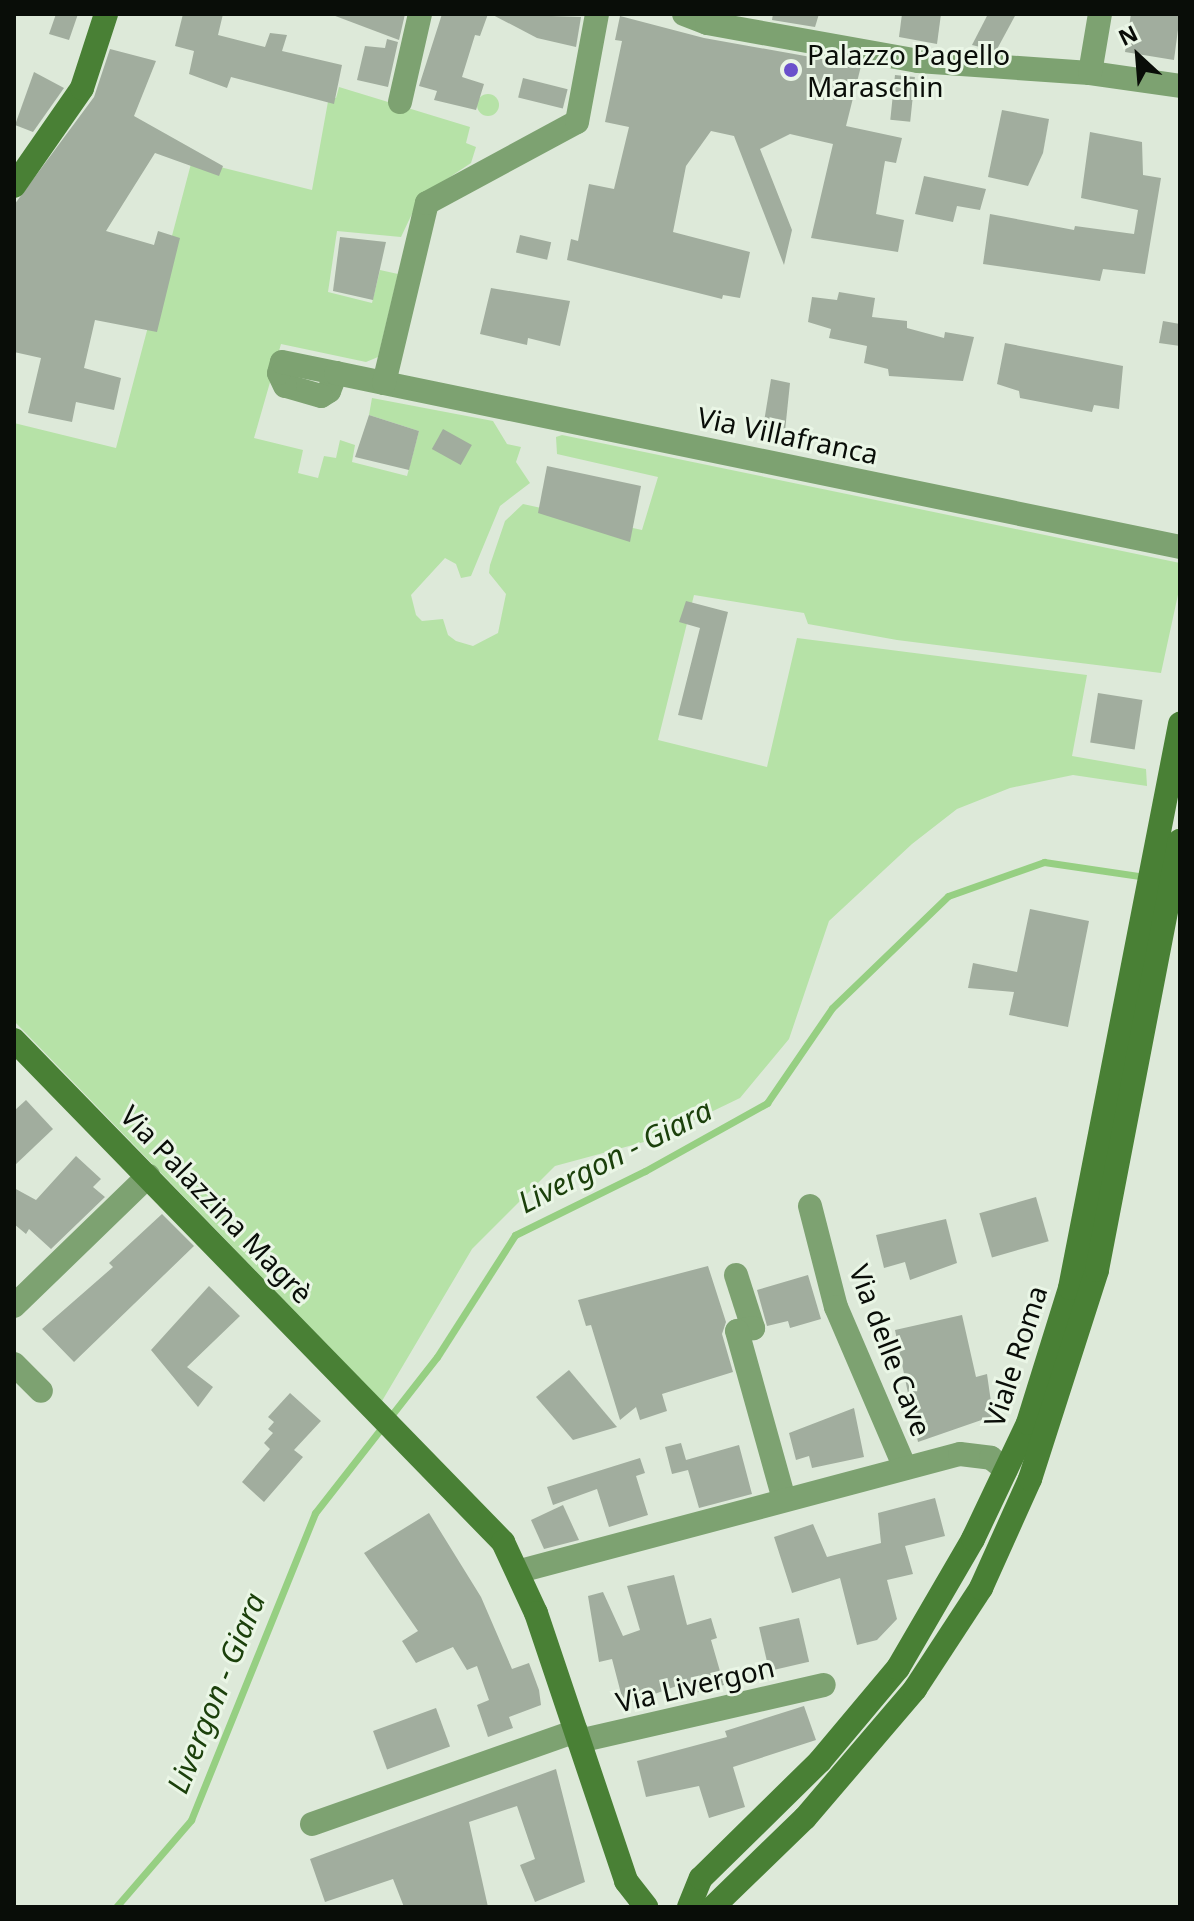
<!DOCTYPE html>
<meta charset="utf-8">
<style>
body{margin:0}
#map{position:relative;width:1194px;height:1921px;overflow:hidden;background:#dde9d9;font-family:"Noto Sans",sans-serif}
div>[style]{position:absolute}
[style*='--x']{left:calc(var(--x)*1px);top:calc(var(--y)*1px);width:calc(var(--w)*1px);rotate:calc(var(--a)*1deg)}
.green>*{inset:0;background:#b6e2a7}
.round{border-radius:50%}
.stream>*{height:7px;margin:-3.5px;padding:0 3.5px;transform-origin:3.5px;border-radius:3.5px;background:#96cf82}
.building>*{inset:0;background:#a1ad9e;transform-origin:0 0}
.street>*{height:24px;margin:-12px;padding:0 12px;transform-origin:12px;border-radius:12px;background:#7da271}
.secondary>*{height:24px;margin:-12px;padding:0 12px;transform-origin:12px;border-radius:12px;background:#498035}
.dots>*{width:22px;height:22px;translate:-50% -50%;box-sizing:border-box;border:4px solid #eaf6e6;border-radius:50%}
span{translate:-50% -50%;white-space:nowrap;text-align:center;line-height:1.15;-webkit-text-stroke:6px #eaf6e6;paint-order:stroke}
.poi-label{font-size:28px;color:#090d08}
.left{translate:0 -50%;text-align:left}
.street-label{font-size:28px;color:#090d08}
.water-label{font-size:30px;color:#1b400b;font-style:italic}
.frame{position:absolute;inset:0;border:16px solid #090d08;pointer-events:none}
.north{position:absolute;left:1098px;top:16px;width:80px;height:80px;-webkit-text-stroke:6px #eaf6e6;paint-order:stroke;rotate:334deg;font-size:22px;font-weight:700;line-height:32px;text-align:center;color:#090d08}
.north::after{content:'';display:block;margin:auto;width:28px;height:36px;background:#090d08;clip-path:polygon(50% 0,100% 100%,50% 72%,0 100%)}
</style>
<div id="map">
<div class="green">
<div style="clip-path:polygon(339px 87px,470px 127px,466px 143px,476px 147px,471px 163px,420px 197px,401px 237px,337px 231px,328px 292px,372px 303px,380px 270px,398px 274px,378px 357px,366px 362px,281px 344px,254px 438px,303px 450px,298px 473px,318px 478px,324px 456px,336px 458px,340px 440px,355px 445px,352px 462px,407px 476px,419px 431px,369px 415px,372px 398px,493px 421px,507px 444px,521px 447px,516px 462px,530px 483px,500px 506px,471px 576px,461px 578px,456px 564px,445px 558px,411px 595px,416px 615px,422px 621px,443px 619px,448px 635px,456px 641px,473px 646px,498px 633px,506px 594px,489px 573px,490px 565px,505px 521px,523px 504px,642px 530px,658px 477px,557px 454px,556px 437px,562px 435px,1180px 563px,1179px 590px,1161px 673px,897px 640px,808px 624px,804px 613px,694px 595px,658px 740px,767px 767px,797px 638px,1087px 675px,1072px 756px,1146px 769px,1147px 786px,1073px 775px,1010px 788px,957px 809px,912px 844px,829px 921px,789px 1039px,740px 1098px,655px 1139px,555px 1166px,472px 1249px,382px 1401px,14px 1021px,14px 423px,116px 448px,192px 160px,312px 190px,329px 96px,336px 98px)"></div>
<div class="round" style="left:477px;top:94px;width:22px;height:22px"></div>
</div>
<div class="stream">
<div style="--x:116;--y:1907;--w:115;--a:-49.2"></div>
<div style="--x:191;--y:1820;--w:331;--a:-68"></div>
<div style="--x:315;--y:1513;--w:198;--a:-52"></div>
<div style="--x:437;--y:1357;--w:145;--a:-57.4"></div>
<div style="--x:515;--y:1235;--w:145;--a:-26.2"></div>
<div style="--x:645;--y:1171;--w:140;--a:-29.1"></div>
<div style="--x:767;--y:1103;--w:115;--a:-55.6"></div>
<div style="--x:832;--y:1008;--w:161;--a:-44"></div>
<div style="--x:948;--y:896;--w:102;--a:-19.5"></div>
<div style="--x:1044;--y:862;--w:102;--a:8.4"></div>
</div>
<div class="building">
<div style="clip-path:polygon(56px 14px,78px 14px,69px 40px,49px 34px)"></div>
<div style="clip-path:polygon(183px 14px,223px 14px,218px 35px,265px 47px,270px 33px,287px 35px,282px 51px,342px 65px,334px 104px,231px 77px,227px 88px,189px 74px,194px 51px,175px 46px)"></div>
<div style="clip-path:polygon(330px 14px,405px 14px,399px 40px)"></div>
<div style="clip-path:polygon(442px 14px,488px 14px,480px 36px,475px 35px,462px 77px,484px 84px,476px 110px,434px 100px,437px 91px,419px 86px)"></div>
<div style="clip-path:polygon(491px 14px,581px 17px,576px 47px,537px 38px)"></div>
<div style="clip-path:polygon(773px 14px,819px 14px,815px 27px,772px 20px)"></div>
<div style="clip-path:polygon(902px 14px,941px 14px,937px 44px,899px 37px)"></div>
<div style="clip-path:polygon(988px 14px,1016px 14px,996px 51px,972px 45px)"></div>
<div style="clip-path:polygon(1131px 14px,1180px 14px,1174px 60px,1125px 52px)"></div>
<div style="clip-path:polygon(620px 16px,704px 38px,861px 66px,846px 126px,902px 138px,896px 163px,885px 161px,876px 214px,904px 220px,898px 252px,811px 238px,833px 144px,790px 134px,760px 149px,792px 230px,784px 265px,734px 136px,711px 131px,686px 166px,673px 232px,750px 252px,740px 298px,723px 295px,722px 299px,567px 260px,571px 239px,578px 241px,589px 184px,614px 189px,629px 127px,605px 122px,622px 41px,615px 40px)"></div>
<div style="clip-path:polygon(387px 39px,398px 42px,388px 87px,357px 80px,365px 46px,385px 48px)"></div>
<div style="clip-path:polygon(110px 49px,156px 61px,134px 116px,223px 166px,219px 176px,155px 153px,106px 231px,154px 245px,158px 231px,180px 238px,157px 332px,95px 320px,84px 368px,121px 378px,114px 410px,76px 402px,72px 422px,28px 413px,41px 358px,14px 352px,14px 205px,94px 97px)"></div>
<div style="clip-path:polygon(34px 72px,64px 88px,33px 132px,15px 125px)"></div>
<div style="left:895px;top:75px;width:20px;height:45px;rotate:6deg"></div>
<div style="left:523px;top:78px;width:46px;height:20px;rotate:14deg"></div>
<div style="clip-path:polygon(1002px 110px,1049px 119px,1043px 153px,1028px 186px,988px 177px)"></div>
<div style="clip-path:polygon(1090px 132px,1142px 142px,1143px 175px,1161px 178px,1145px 274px,1103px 269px,1100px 281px,983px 264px,990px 214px,1074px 230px,1075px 226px,1134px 234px,1138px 210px,1081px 198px)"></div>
<div style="clip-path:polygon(924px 176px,986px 189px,980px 210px,957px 206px,953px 222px,915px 214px)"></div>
<div style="left:520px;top:235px;width:32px;height:18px;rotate:13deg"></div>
<div style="clip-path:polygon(340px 237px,386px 242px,373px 300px,333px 291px)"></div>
<div style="clip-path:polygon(491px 288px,570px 301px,560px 346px,528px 338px,527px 345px,480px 334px)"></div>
<div style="clip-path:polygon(839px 292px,875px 298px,872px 317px,907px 321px,907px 328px,944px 338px,945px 332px,974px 337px,963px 381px,889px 376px,888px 369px,864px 363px,867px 346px,829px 338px,831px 329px,808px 322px,812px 297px,837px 300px)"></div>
<div style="clip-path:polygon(1163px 321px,1180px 324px,1180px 346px,1159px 343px)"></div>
<div style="clip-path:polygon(1005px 343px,1123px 366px,1119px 409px,1094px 405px,1092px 412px,1020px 398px,1019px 391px,997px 384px)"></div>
<div style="clip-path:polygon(771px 379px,790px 383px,785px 431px,763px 428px)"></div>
<div style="clip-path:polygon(369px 415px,419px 431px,409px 470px,355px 457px)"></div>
<div style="left:443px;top:429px;width:33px;height:23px;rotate:29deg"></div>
<div style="clip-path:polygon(547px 466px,641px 486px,630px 542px,538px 513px)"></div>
<div style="clip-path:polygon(686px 601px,728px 612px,702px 720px,678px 715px,700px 628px,679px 622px)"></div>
<div style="left:1098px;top:693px;width:45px;height:50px;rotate:9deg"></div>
<div style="clip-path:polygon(1030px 909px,1089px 921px,1068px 1027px,1009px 1015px,1014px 992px,968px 988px,973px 963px,1017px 972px)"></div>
<div style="clip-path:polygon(26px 1100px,53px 1129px,14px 1166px,14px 1111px)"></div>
<div style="clip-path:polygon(76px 1156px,101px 1179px,93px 1187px,105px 1197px,51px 1249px,29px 1229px,26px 1234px,14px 1224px,14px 1188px,36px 1200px)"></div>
<div style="left:1036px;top:1197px;width:46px;height:59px;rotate:74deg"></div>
<div style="clip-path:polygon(162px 1214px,194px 1246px,74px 1362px,42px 1329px,113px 1267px,109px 1263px)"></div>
<div style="clip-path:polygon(946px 1219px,957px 1263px,910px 1280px,905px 1262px,884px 1268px,876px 1235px)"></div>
<div style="clip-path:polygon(708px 1266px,726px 1322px,722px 1334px,733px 1372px,662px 1394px,667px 1411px,640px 1420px,636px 1407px,620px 1420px,591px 1325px,586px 1326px,578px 1300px)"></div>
<div style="clip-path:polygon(808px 1275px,821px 1319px,790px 1328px,788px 1321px,767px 1326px,757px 1290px)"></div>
<div style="clip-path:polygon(209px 1286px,240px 1316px,187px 1367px,213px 1387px,198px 1407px,151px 1350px)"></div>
<div style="clip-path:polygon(962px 1315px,976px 1377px,987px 1374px,993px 1416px,918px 1442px,895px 1330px)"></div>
<div style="clip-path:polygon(569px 1370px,617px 1427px,573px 1440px,536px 1397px)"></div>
<div style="clip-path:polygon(290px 1393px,321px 1421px,294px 1450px,303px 1457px,264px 1502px,242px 1482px,270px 1449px,264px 1443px,273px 1433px,268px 1429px,274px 1422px,268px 1417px)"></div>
<div style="clip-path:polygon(854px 1408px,864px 1457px,812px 1468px,809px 1456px,796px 1460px,789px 1433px)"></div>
<div style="clip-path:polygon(681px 1443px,686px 1460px,739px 1445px,752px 1494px,699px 1508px,688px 1470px,672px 1474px,665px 1447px)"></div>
<div style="clip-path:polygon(640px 1458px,645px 1473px,636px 1476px,648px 1515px,609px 1527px,597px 1489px,553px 1505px,547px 1487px)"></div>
<div style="clip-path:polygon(935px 1498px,945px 1536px,905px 1546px,913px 1574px,887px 1580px,897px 1619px,877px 1640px,857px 1645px,840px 1578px,792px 1593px,774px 1537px,813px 1524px,827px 1557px,881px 1543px,878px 1513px)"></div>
<div style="clip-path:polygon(563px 1505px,579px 1540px,544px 1549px,531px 1520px)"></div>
<div style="clip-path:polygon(429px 1513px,481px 1597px,512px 1669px,529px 1663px,539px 1690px,541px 1705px,509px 1717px,513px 1728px,488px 1737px,477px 1705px,489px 1700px,477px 1666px,467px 1670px,453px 1647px,416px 1663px,402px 1641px,418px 1631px,364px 1553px)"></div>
<div style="clip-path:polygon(674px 1575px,687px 1625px,711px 1618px,717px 1638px,711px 1640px,724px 1685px,688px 1695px,685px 1683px,624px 1705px,612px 1659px,599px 1662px,588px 1596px,603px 1592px,623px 1636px,640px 1630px,627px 1586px)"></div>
<div style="left:799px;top:1618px;width:45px;height:41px;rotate:77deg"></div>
<div style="clip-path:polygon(804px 1706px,816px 1740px,733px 1767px,745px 1807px,709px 1818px,699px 1786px,646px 1797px,637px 1761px,727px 1737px,725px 1731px)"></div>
<div style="left:436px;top:1708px;width:41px;height:67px;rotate:70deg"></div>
<div style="clip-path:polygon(556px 1769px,585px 1882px,535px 1902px,520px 1865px,535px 1859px,517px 1806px,469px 1822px,488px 1907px,404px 1907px,393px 1879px,325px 1902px,310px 1859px)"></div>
</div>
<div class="street">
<div style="--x:684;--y:14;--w:25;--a:21"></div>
<div style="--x:707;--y:23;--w:214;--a:10.2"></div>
<div style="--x:918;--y:61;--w:172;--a:4"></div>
<div style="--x:1090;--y:73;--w:91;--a:8.2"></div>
<div style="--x:1090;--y:73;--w:60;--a:-80.4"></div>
<div style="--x:400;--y:102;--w:90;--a:-77.2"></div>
<div style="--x:336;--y:373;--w:19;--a:111"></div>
<div style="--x:329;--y:391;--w:9;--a:148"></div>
<div style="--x:321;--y:396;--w:37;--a:-164"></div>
<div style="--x:285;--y:386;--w:14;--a:-115"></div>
<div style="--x:279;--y:373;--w:11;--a:-75"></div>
<div style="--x:282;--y:362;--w:55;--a:11.5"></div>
<div style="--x:336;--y:373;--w:49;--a:11.8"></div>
<div style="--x:384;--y:383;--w:813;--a:11.64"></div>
<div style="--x:384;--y:383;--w:185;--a:-76.6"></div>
<div style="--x:427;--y:203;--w:170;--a:-28.4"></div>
<div style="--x:577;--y:122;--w:110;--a:-79.5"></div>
<div style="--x:810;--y:1206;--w:104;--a:75.6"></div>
<div style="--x:836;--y:1307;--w:175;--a:66.8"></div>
<div style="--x:736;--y:1275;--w:56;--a:72.2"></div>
<div style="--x:753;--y:1328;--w:16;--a:169"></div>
<div style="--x:737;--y:1331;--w:174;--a:74.4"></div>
<div style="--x:14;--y:1306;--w:187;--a:-44.1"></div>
<div style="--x:14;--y:1364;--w:38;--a:45"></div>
<div style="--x:520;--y:1571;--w:455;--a:-14.9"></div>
<div style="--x:960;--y:1454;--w:31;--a:7"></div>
<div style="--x:991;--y:1458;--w:19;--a:39"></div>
<div style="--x:579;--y:1741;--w:251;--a:-12.9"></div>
<div style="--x:312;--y:1824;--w:280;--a:-19.4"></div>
</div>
<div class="secondary">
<div style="--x:14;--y:186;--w:119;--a:-55.2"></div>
<div style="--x:82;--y:88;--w:78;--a:-72"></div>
<div style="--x:14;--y:1040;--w:701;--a:45.75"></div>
<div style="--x:503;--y:1542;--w:78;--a:65.1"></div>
<div style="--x:536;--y:1613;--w:283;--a:71.4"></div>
<div style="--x:626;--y:1881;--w:33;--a:52"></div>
<div style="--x:689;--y:1907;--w:31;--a:-68"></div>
<div style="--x:701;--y:1878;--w:167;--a:-44.5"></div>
<div style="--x:820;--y:1761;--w:121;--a:-50"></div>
<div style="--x:898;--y:1668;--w:149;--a:-59.8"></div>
<div style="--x:973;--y:1539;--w:128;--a:-64.6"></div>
<div style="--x:1028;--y:1423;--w:141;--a:-72.7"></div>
<div style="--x:1070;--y:1288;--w:575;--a:-78.96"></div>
<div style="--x:713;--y:1907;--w:128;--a:-44.1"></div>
<div style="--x:805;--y:1818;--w:170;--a:-49.5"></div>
<div style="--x:915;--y:1689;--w:121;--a:-56.8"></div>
<div style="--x:981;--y:1588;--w:120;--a:-65.8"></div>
<div style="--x:1030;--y:1479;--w:219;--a:-72.2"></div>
<div style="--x:1097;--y:1270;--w:437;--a:-79.1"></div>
</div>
<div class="dots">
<div style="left:791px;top:70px;background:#6a51cb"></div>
</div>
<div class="poi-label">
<span class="left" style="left:807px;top:70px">Palazzo Pagello<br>Maraschin</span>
</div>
<div class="street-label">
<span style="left:788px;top:435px;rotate:12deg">Via Villafranca</span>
<span style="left:217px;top:1204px;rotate:46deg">Via Palazzina Magrè</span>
<span style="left:891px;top:1350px;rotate:69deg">Via delle Cave</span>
<span style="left:1015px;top:1356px;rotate:-72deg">Viale Roma</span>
<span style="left:695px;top:1684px;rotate:-13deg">Via Livergon</span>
</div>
<div class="water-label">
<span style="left:615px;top:1156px;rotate:-27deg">Livergon - Giara</span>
<span style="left:216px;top:1693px;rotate:-68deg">Livergon - Giara</span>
</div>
<div class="frame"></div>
<div class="north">N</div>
</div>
